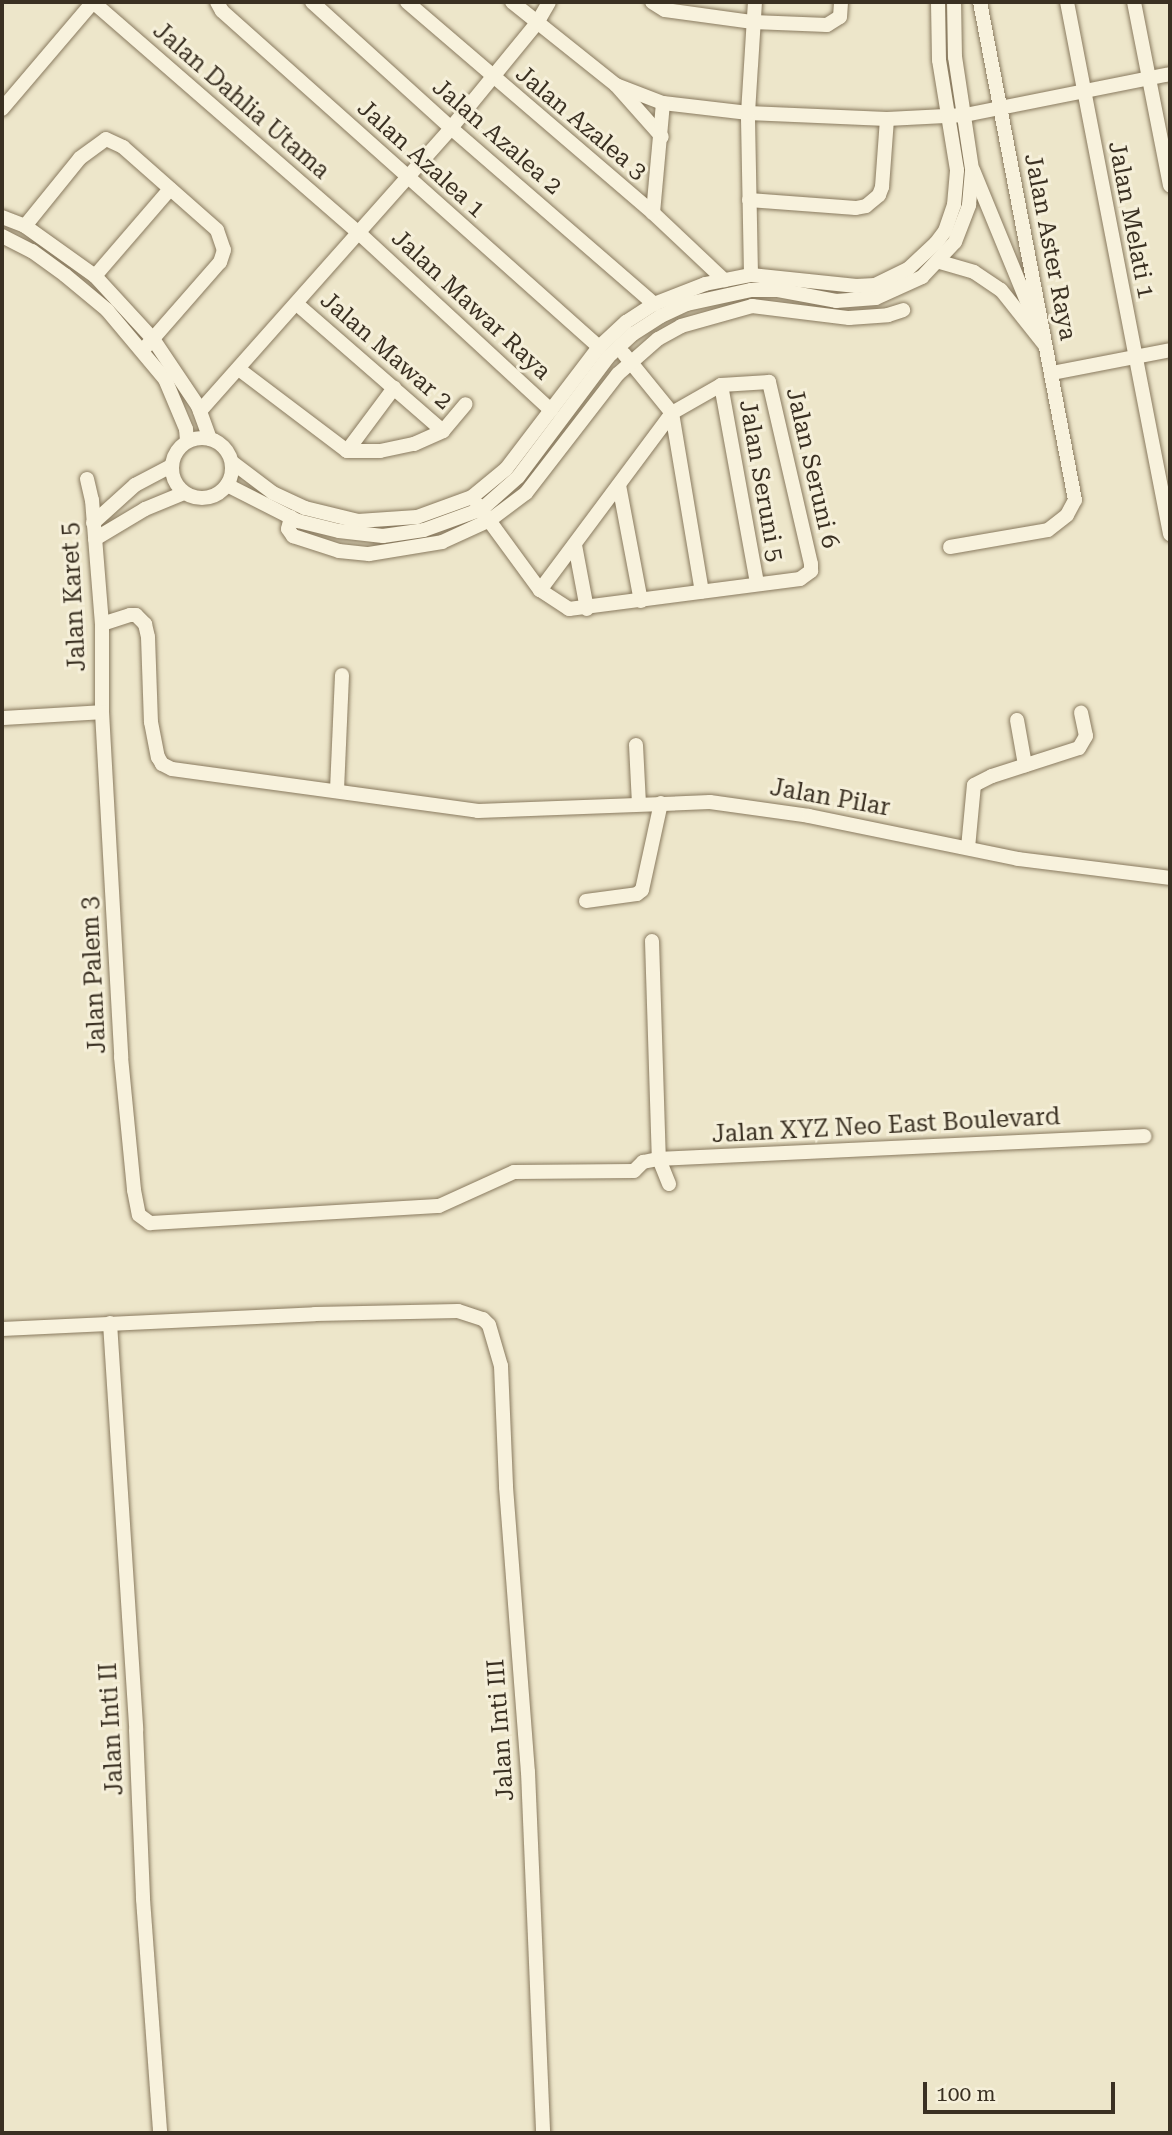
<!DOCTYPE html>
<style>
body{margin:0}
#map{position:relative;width:1172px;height:2135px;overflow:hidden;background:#ede6ca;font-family:"Roboto Serif",serif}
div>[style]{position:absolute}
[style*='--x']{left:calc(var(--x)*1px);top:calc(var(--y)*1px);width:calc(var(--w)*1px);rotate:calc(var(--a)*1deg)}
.roads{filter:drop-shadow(0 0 2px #897a5f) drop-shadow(0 0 2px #897a5f)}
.street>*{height:14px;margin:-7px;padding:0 7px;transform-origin:7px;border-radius:7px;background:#f8f2dd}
.street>.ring{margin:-7px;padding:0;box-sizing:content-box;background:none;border:14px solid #f8f2dd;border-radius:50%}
span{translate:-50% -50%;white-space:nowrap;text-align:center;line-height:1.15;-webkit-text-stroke:6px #f5efd9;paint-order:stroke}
.street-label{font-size:24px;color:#3a3022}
.frame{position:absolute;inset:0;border:4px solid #3a3022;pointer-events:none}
.scale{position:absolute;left:923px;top:2082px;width:192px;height:32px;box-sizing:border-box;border:4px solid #3a3022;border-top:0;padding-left:9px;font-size:21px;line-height:24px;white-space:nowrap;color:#3a3022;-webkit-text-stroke:5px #f5efd9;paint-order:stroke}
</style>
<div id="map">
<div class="roads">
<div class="street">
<div style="--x:93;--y:2;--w:354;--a:41"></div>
<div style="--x:360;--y:234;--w:260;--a:42.7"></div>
<div style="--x:217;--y:2;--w:10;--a:61"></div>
<div style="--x:222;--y:11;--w:505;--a:41.71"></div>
<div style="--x:312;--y:2;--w:188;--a:42.2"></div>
<div style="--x:451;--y:128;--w:269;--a:40.9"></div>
<div style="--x:407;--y:2;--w:324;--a:40.6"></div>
<div style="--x:653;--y:213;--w:98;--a:43.3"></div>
<div style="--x:512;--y:2;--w:133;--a:38.6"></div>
<div style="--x:616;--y:85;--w:69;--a:48.5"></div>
<div style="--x:652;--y:2;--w:15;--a:32"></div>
<div style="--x:665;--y:10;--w:89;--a:7.8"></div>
<div style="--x:753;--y:22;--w:74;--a:2.3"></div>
<div style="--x:827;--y:25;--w:15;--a:-32"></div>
<div style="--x:840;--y:17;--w:15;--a:-86"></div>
<div style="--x:1067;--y:2;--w:542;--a:79.04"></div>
<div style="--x:1134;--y:2;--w:187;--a:78.9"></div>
<div style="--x:616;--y:85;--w:50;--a:21"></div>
<div style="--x:663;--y:103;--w:86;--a:6.7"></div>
<div style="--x:748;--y:113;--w:139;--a:2.5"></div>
<div style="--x:887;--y:119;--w:78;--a:-2.9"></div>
<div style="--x:965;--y:115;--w:209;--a:-11.3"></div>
<div style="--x:2;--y:109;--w:140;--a:-49.6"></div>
<div style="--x:973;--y:170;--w:158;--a:67.7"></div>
<div style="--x:749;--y:200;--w:107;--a:4.3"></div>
<div style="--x:856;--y:208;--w:10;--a:-11"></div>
<div style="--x:866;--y:206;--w:17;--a:-40"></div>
<div style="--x:879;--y:195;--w:9;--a:-69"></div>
<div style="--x:882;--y:187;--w:68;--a:-85.8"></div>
<div style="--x:653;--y:213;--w:110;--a:-84.8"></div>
<div style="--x:2;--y:217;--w:25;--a:21"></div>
<div style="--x:25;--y:226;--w:86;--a:35.5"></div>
<div style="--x:95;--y:276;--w:86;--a:47.4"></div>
<div style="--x:153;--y:339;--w:81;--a:56.1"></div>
<div style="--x:198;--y:406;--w:35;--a:70"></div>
<div style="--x:25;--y:226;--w:87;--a:-51"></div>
<div style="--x:80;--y:158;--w:32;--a:-36"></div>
<div style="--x:106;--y:139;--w:19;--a:25"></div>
<div style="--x:123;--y:147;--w:125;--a:41.4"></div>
<div style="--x:217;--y:230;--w:21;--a:71"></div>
<div style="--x:224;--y:250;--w:13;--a:108"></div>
<div style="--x:220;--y:262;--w:117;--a:131.2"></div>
<div style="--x:2;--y:236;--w:34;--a:27"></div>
<div style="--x:32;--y:251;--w:41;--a:36"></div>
<div style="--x:65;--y:275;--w:55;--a:39.8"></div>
<div style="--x:107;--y:310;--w:90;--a:50"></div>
<div style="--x:165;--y:379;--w:54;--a:67.2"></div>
<div style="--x:186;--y:429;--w:12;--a:85"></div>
<div style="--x:940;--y:262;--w:35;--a:16"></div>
<div style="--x:974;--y:272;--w:32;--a:34"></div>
<div style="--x:1001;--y:290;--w:69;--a:51.5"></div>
<div style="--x:751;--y:275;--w:162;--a:-91.1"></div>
<div style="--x:748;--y:113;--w:111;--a:-86.4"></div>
<div style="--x:95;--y:276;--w:115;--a:-49.2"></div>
<div style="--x:298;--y:305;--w:192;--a:41"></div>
<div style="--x:624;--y:354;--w:76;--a:50.9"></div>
<div style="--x:672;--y:413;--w:181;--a:80.5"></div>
<div style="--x:240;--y:370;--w:134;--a:37.1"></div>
<div style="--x:347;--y:451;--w:33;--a:0"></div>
<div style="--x:380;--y:451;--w:35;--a:-12"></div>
<div style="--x:414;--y:444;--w:32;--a:-24"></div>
<div style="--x:443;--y:431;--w:35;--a:-50"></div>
<div style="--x:1052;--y:373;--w:120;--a:-11"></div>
<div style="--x:721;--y:385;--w:202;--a:79.7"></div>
<div style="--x:200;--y:411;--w:378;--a:-48.4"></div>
<div style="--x:451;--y:128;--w:136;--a:-50.7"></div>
<div style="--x:537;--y:23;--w:24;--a:-60"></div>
<div class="ring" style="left:172px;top:438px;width:46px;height:46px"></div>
<div style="--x:347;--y:451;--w:79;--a:-53.3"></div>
<div style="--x:232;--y:462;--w:51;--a:37.1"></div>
<div style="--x:273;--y:493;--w:35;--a:25"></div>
<div style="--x:305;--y:508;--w:55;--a:13.8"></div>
<div style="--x:358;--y:521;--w:59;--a:-3.9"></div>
<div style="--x:417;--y:517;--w:59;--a:-20"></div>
<div style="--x:472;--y:497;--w:44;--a:-39.5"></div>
<div style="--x:506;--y:469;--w:153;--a:-52.7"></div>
<div style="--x:599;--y:347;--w:37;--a:-43"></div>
<div style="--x:626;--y:322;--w:33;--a:-33"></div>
<div style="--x:654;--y:304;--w:55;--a:-21.4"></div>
<div style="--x:705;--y:284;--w:47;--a:-11.1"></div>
<div style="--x:751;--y:275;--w:106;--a:6"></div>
<div style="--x:856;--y:286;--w:19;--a:-3"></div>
<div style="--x:875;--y:285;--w:37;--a:-26"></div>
<div style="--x:908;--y:269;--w:38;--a:-43"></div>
<div style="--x:936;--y:243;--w:15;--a:-53"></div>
<div style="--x:945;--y:231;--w:28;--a:-71"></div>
<div style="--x:954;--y:205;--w:35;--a:-85"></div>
<div style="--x:957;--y:170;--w:111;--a:-99.3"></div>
<div style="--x:939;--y:60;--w:58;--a:-91"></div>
<div style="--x:87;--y:479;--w:22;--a:77"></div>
<div style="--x:92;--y:500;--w:124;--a:85.4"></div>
<div style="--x:102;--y:624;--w:88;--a:90"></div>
<div style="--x:102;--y:712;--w:346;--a:86.8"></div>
<div style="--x:121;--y:1057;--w:134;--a:84.4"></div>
<div style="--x:134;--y:1190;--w:25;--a:79"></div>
<div style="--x:139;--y:1215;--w:14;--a:36"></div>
<div style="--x:150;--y:1223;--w:289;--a:-3.4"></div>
<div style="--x:439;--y:1206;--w:82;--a:-24.4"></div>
<div style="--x:514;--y:1172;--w:120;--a:-0.5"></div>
<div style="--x:634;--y:1171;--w:13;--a:-45"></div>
<div style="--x:643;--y:1162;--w:16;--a:-11"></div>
<div style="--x:659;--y:1159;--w:486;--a:-2.7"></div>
<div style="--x:227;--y:485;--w:80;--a:26.9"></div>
<div style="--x:298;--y:521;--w:42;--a:13.7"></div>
<div style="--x:339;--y:531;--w:44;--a:6.5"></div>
<div style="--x:383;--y:536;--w:41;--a:-8.3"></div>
<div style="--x:424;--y:530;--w:62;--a:-19.9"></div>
<div style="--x:482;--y:509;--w:48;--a:-41.6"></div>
<div style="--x:518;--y:477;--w:150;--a:-53.1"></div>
<div style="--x:608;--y:357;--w:34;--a:-43"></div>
<div style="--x:633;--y:334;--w:33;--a:-33"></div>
<div style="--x:661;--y:316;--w:29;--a:-25"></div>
<div style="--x:687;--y:304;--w:66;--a:-12.3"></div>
<div style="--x:751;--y:290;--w:27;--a:0"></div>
<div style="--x:778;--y:290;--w:59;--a:10.7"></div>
<div style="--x:836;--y:301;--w:40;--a:-4.3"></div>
<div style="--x:876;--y:298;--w:51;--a:-24.5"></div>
<div style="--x:922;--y:277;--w:48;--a:-46.7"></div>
<div style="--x:955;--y:242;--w:40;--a:-69"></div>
<div style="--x:969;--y:205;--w:36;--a:-85"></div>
<div style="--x:972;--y:169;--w:113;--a:-98.6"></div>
<div style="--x:955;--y:57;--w:55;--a:-91"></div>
<div style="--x:619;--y:485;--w:118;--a:79.3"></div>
<div style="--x:477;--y:504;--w:107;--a:53.8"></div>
<div style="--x:540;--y:590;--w:35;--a:33"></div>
<div style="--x:569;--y:609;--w:233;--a:-7.4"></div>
<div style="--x:800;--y:579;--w:14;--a:-36"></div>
<div style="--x:811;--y:571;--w:7;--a:-90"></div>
<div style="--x:811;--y:564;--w:187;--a:-103"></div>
<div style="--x:769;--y:382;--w:48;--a:176.4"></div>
<div style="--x:721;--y:385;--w:56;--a:150.3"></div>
<div style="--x:672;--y:413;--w:221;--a:126.7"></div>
<div style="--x:291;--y:517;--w:12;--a:104"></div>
<div style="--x:288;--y:529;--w:9;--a:54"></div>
<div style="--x:293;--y:536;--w:48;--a:18.1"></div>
<div style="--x:339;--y:551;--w:30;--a:6"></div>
<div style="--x:369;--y:554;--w:74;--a:-9.3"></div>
<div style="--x:442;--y:542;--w:53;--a:-24.6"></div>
<div style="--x:490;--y:520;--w:45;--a:-36.9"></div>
<div style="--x:526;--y:493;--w:150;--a:-52.3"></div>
<div style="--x:618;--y:374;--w:53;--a:-41.2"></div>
<div style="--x:658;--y:339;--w:26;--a:-29"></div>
<div style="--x:681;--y:326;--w:74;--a:-15.7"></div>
<div style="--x:752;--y:306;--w:98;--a:7.1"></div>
<div style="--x:849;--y:318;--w:39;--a:-4"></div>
<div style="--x:888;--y:315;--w:16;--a:-18"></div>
<div style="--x:93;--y:523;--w:57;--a:-42.1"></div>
<div style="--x:135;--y:485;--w:41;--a:-27.8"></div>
<div style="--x:95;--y:539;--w:58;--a:-31"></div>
<div style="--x:145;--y:509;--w:42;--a:-22.3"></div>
<div style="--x:575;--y:545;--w:65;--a:79.4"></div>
<div style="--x:950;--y:547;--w:99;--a:-9.8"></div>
<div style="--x:1048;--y:530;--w:24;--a:-38"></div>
<div style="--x:1067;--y:515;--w:17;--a:-62"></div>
<div style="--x:1075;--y:500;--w:507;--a:-100.8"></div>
<div style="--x:102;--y:624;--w:29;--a:-18"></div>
<div style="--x:130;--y:615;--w:6;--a:0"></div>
<div style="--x:136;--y:615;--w:13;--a:45"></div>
<div style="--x:145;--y:624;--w:13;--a:77"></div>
<div style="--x:148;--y:637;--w:85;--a:88"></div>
<div style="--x:151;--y:722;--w:36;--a:79"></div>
<div style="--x:158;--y:757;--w:8;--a:60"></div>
<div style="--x:162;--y:764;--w:11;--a:27"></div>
<div style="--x:172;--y:769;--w:309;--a:7.8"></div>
<div style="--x:478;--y:811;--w:232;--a:-2.2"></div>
<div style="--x:710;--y:802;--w:100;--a:8"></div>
<div style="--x:809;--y:816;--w:213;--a:11.6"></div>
<div style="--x:1018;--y:859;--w:153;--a:7.1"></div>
<div style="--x:2;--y:718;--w:100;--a:-3.4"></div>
<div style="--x:1017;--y:720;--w:46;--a:79.9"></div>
<div style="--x:636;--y:745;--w:59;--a:87.1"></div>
<div style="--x:337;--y:790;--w:115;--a:-87.5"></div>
<div style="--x:968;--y:848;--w:63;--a:-84.6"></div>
<div style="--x:974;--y:785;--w:20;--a:-27"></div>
<div style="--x:992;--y:776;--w:91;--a:-17.8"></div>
<div style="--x:1079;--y:748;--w:14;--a:-60"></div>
<div style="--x:1086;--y:736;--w:24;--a:-102"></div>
<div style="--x:586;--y:901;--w:51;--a:-7.8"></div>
<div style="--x:637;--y:894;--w:6;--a:-39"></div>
<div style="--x:642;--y:890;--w:89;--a:-77.7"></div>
<div style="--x:652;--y:941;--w:218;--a:88.2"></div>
<div style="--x:659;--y:1159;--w:27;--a:68"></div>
<div style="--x:110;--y:1323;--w:408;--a:86.3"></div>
<div style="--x:136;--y:1730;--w:169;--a:87.6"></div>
<div style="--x:143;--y:1899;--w:235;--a:85.8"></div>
<div style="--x:2;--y:1329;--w:313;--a:-2.7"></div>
<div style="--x:315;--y:1314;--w:143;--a:-1.2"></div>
<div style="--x:458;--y:1311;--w:26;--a:18"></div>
<div style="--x:483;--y:1319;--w:8;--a:45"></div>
<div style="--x:489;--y:1325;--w:43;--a:73.7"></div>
<div style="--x:501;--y:1366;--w:121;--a:87.6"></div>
<div style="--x:506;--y:1487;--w:286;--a:85.6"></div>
<div style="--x:528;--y:1772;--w:361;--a:87.6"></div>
</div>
</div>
<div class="street-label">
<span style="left:241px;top:101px;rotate:41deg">Jalan Dahlia Utama</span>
<span style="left:581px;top:123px;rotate:40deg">Jalan Azalea 3</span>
<span style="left:497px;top:137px;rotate:41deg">Jalan Azalea 2</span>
<span style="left:421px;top:159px;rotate:42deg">Jalan Azalea 1</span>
<span style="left:1131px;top:220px;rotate:79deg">Jalan Melati 1</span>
<span style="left:1050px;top:247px;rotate:79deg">Jalan Aster Raya</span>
<span style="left:471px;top:305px;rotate:43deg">Jalan Mawar Raya</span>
<span style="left:386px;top:351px;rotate:41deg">Jalan Mawar 2</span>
<span style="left:812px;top:468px;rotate:77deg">Jalan Seruni 6</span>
<span style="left:761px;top:481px;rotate:80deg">Jalan Seruni 5</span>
<span style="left:74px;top:597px;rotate:-93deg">Jalan Karet 5</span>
<span style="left:830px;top:798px;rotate:10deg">Jalan Pilar</span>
<span style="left:94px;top:975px;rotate:-93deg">Jalan Palem 3</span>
<span style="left:886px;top:1126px;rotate:-3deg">Jalan XYZ Neo East Boulevard</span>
<span style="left:112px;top:1729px;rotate:-93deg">Jalan Inti II</span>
<span style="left:501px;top:1730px;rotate:-94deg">Jalan Inti III</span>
</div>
<div class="frame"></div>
<div class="scale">100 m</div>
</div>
